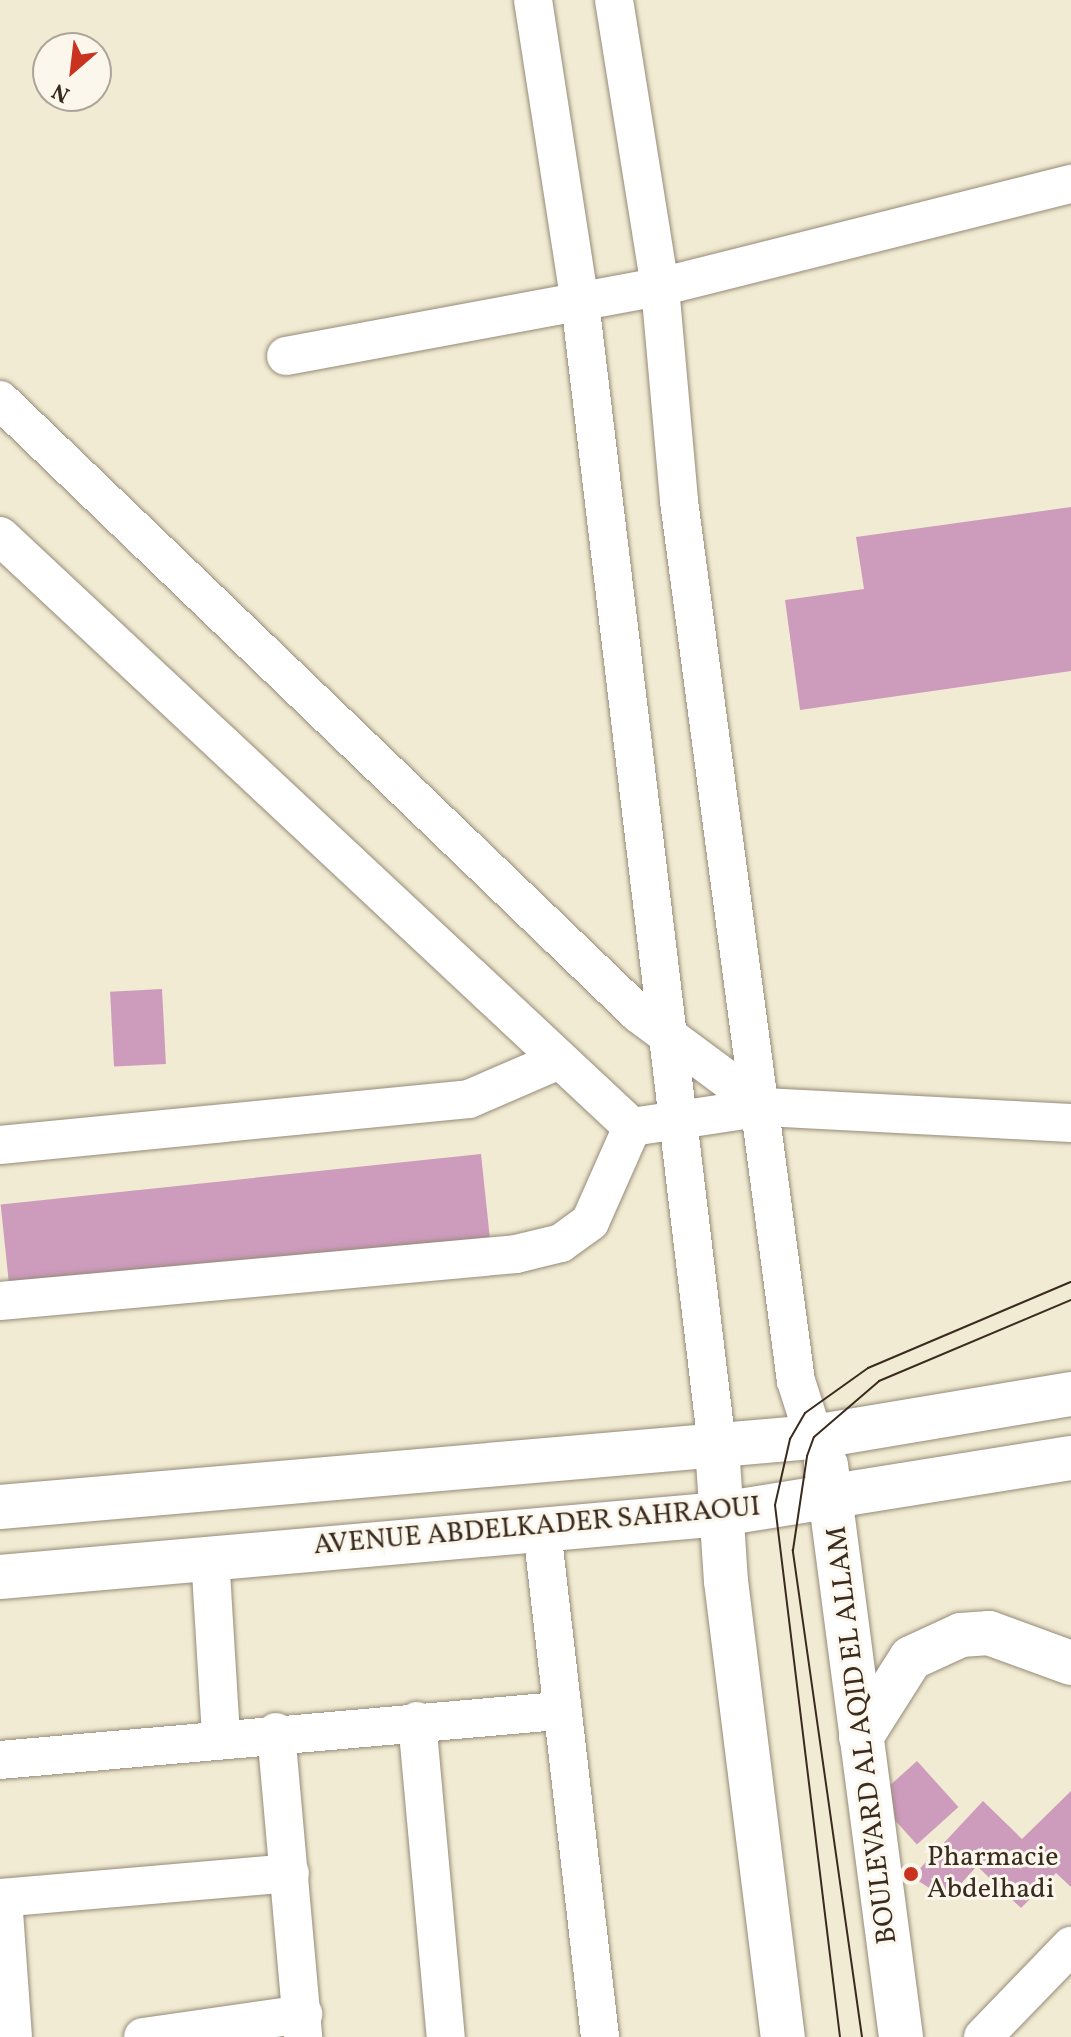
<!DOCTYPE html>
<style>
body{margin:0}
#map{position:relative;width:1071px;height:2037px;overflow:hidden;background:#f1ebd3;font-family:Vollkorn,serif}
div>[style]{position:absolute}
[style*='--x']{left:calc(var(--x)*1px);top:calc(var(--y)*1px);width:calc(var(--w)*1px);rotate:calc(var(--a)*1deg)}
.building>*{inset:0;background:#cd9bbc;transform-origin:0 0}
.roads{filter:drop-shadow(0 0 2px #968a78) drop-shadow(0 0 2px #968a78)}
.minor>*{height:38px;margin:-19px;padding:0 19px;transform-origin:19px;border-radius:19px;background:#fff}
.major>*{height:44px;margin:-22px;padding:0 22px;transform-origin:22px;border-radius:22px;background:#fff}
.tram>*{height:2px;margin:-1px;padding:0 1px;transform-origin:1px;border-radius:1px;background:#3b2a1e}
.dots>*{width:22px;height:22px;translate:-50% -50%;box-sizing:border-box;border:4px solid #fbf7ec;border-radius:50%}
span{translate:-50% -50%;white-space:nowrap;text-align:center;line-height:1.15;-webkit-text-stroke:6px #fbf7ec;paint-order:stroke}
.street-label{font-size:28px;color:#3b2a1e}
.poi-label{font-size:28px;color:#3b2a1e}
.left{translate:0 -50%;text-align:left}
.north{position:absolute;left:32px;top:32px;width:80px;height:80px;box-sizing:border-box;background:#fbf7ec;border:2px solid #aea59a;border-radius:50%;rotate:208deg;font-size:22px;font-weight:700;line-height:32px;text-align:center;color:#3b2a1e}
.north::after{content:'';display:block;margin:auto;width:28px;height:36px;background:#c8321e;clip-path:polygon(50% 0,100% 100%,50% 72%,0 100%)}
</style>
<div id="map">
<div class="building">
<div style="clip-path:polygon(1071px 507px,1071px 671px,800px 710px,785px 600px,864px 589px,856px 537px)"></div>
<div style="left:162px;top:989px;width:75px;height:52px;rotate:87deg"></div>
<div style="left:481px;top:1154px;width:90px;height:483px;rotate:84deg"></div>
<div style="left:917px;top:1761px;width:62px;height:56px;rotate:48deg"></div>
<div style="clip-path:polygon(1071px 1791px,1071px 1887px,1056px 1873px,1021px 1908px,977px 1866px,947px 1899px,912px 1877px,983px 1801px,1022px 1839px)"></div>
</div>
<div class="roads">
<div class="minor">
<div style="--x:533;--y:0;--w:306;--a:81.2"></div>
<div style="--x:580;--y:302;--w:1152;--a:83.17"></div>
<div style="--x:614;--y:0;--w:291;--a:80.9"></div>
<div style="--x:660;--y:287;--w:215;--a:84.9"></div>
<div style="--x:679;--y:501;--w:888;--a:82.43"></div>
<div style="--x:796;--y:1381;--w:59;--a:72.2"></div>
<div style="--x:286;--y:356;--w:380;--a:-10.5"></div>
<div style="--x:660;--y:287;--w:424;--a:-14.1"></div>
<div style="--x:0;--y:400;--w:886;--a:43.86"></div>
<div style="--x:639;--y:1014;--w:156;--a:36.6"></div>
<div style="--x:0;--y:536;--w:865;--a:43.08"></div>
<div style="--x:632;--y:1127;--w:134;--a:-8.6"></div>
<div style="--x:764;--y:1107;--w:307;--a:3"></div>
<div style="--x:0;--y:1145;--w:471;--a:-5.6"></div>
<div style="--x:469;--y:1099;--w:98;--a:-23.4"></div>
<div style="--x:0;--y:1301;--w:518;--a:-5.2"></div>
<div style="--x:516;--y:1254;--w:46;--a:-13.7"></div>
<div style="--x:561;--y:1243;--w:36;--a:-36"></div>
<div style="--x:590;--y:1222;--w:104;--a:-66.1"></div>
<div style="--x:542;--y:1530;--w:510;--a:83.47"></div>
<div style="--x:210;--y:1556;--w:180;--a:86.5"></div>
<div style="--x:417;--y:1721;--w:317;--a:84.8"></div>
<div style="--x:276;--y:1732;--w:306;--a:84.9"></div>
<div style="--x:0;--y:1760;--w:560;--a:-5.02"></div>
<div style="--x:0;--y:1898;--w:291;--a:-4.9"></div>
<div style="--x:3;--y:1898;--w:139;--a:85.9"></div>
<div style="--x:143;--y:2037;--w:162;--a:-8.2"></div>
<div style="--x:983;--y:2037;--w:127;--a:-46"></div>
</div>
<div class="major">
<div style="--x:717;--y:1446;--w:135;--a:86.2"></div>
<div style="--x:726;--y:1581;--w:460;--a:82.9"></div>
<div style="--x:826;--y:1465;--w:577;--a:82.53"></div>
<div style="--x:0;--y:1507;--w:817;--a:-4.92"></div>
<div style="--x:814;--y:1437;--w:261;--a:-9.5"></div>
<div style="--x:0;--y:1577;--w:724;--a:-4.99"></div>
<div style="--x:721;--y:1514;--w:354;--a:-9.1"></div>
<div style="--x:861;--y:1737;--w:93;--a:-57.7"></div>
<div style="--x:911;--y:1658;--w:55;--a:-24.7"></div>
<div style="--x:961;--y:1635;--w:28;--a:-4"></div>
<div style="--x:989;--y:1633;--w:87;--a:20.1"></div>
</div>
</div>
<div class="tram">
<div style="--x:840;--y:2037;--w:536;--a:-96.97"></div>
<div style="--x:775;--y:1505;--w:68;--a:-77.2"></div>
<div style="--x:790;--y:1439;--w:30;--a:-60"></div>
<div style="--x:805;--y:1413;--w:77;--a:-35.5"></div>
<div style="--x:868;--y:1368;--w:220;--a:-23"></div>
<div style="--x:862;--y:2037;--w:492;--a:-98.1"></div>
<div style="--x:793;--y:1550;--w:95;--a:-81.5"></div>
<div style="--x:807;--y:1456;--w:20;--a:-70"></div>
<div style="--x:814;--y:1437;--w:86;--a:-40.7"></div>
<div style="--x:879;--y:1381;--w:208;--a:-22.9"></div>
</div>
<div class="dots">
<div style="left:911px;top:1874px;background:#c8321e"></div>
</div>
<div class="street-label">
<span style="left:537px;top:1527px;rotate:-5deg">AVENUE ABDELKADER SAHRAOUI</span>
<span style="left:863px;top:1735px;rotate:-97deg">BOULEVARD AL AQID EL ALLAM</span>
</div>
<div class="poi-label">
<span class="left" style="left:927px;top:1874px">Pharmacie<br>Abdelhadi</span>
</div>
<div class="north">N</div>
</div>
